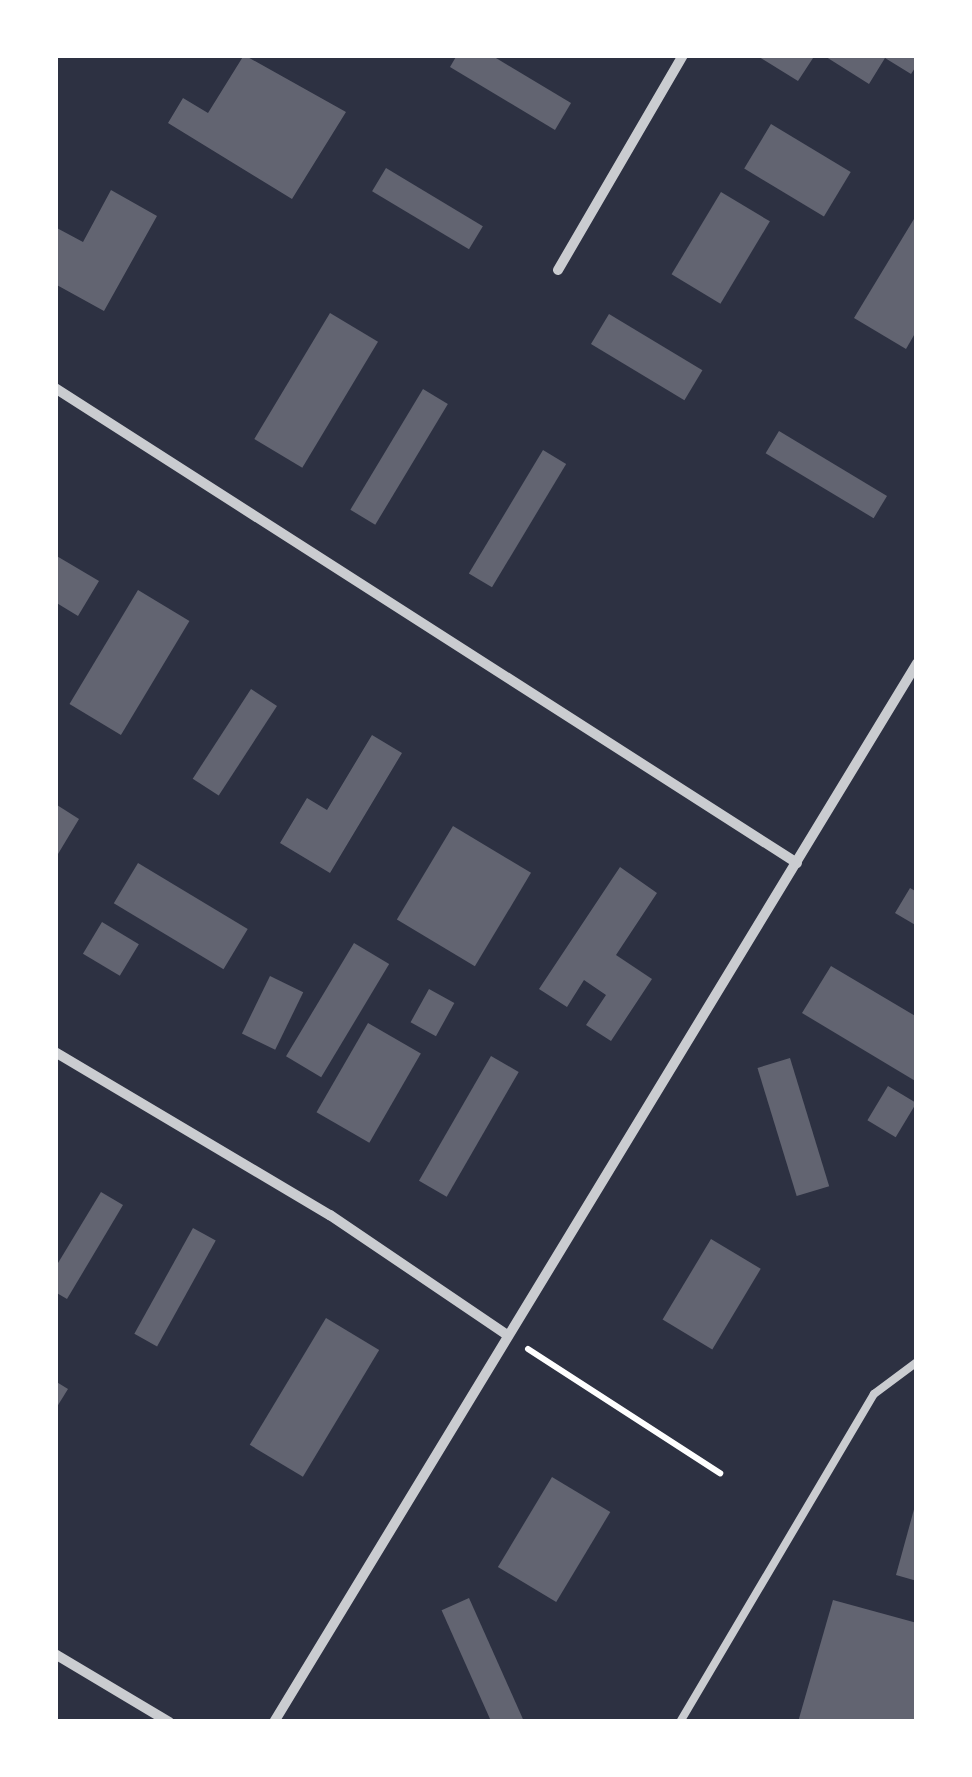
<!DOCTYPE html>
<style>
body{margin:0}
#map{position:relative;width:972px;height:1777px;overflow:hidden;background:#2d3142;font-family:"Asap Condensed",sans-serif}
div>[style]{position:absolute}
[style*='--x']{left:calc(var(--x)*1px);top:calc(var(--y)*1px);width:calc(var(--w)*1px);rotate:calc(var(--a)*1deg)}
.building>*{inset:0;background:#626471;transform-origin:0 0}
.path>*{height:6px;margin:-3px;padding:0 3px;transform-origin:3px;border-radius:3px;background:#fff}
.service>*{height:8px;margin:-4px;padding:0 4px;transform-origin:4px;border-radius:4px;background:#caccd0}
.minor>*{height:10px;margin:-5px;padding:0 5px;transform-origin:5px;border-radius:5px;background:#caccd0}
span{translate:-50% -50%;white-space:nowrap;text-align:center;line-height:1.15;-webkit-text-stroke:8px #fff;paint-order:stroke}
.frame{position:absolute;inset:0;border:58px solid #fff;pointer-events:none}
</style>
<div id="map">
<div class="building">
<div style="clip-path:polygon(244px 55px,346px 112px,292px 199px,168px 123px,183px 98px,208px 113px)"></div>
<div style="clip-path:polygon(457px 55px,491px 55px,571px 103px,555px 130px,450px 67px)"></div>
<div style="clip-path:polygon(756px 55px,815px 55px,798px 81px)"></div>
<div style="clip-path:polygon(823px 55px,917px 55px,917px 65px,911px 74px,885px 58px,869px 84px)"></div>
<div style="left:771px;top:124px;width:93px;height:52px;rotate:31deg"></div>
<div style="left:386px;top:168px;width:113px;height:27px;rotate:31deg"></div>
<div style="clip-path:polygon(111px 190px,157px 216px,104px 311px,55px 284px,55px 227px,83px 242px)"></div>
<div style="left:721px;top:192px;width:57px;height:96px;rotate:31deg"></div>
<div style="clip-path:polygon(917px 214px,917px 330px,906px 349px,854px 318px)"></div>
<div style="left:330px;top:313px;width:56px;height:147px;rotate:31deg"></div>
<div style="left:609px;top:314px;width:109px;height:35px;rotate:31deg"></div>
<div style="left:423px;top:389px;width:29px;height:141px;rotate:31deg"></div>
<div style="left:779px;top:431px;width:126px;height:26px;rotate:31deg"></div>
<div style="left:543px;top:450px;width:27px;height:144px;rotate:31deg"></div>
<div style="clip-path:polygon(55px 555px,99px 581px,78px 616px,55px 602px)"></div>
<div style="left:138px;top:590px;width:60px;height:133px;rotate:31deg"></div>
<div style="left:251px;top:689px;width:31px;height:107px;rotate:33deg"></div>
<div style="clip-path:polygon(372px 735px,402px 753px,330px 873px,280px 843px,307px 798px,327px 810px)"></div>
<div style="clip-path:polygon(57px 805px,79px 819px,55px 859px,55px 808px)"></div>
<div style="left:453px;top:826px;width:91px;height:109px;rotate:31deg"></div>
<div style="left:138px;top:863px;width:128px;height:47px;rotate:31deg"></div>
<div style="clip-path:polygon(620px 867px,657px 893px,616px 955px,652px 979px,611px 1041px,586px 1025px,606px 995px,584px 980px,567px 1007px,539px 989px)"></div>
<div style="clip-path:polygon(910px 888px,917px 892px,917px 926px,895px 913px)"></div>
<div style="left:102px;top:922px;width:43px;height:37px;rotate:31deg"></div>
<div style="left:354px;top:943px;width:41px;height:132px;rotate:31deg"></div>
<div style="clip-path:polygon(831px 966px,917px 1017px,917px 1082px,802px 1013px)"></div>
<div style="left:270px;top:976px;width:37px;height:64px;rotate:26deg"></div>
<div style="left:429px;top:989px;width:29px;height:38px;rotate:29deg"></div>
<div style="left:368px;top:1023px;width:61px;height:103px;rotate:30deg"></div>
<div style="left:491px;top:1056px;width:32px;height:144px;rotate:30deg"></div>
<div style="left:790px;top:1058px;width:134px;height:34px;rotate:73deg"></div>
<div style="left:888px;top:1086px;width:33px;height:40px;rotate:31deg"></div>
<div style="clip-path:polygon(101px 1192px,123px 1205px,67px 1299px,55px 1292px,55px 1268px)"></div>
<div style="left:193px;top:1228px;width:26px;height:121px;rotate:29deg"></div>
<div style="left:711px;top:1239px;width:58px;height:94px;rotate:31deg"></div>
<div style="left:326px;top:1318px;width:62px;height:148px;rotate:31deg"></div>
<div style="clip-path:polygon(55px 1381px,68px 1389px,55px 1410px)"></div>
<div style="left:552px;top:1477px;width:68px;height:105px;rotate:31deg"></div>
<div style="clip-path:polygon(916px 1502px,917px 1502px,917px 1581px,896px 1575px)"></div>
<div style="left:469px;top:1598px;width:135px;height:30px;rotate:66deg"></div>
<div style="clip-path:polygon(833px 1600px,917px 1623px,917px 1722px,798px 1722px)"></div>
</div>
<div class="path">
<div style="--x:528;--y:1349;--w:229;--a:32.9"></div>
</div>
<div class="service">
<div style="--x:680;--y:1722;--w:381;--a:-59.4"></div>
<div style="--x:874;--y:1394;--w:54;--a:-36.7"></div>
</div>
<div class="minor">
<div style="--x:558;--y:270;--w:249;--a:-59.8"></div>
<div style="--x:55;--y:388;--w:881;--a:32.63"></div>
<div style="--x:55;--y:1052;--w:320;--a:30.7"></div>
<div style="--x:330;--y:1215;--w:212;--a:34.1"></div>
<div style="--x:55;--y:1654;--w:133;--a:30.8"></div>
<div style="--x:274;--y:1722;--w:1239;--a:-58.73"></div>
</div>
<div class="frame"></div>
</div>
